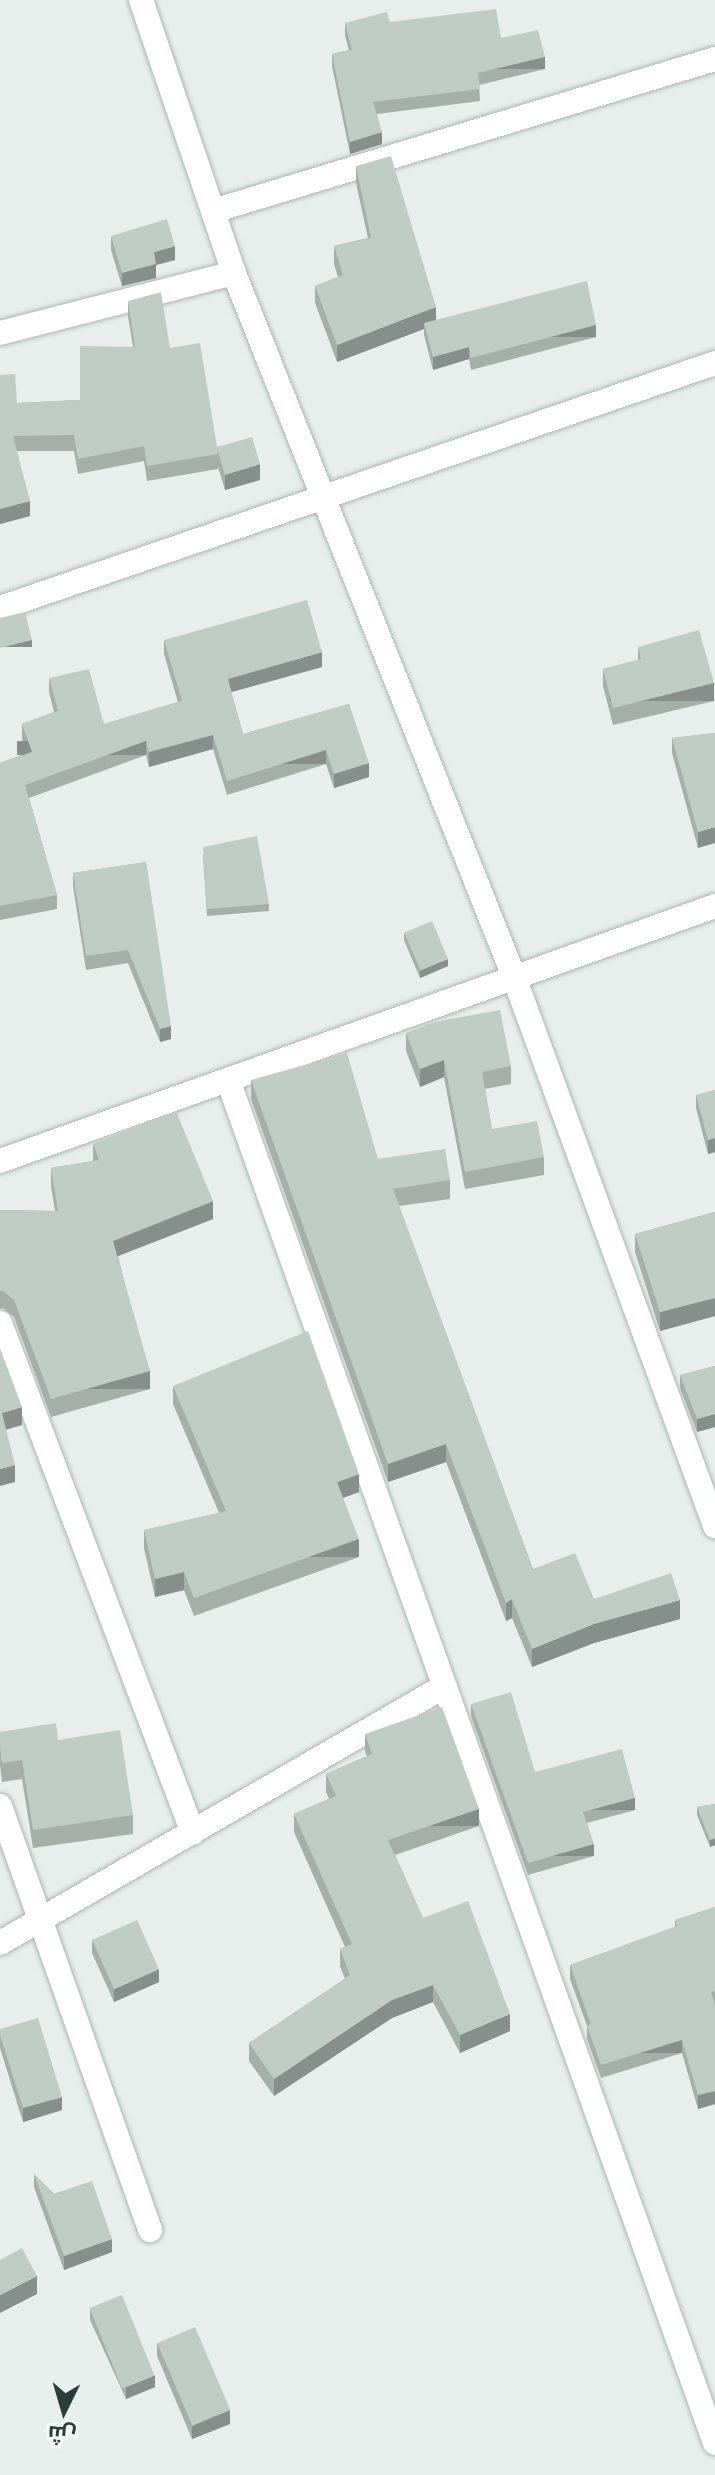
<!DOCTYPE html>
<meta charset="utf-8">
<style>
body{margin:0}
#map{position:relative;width:715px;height:2475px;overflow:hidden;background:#e7eeeb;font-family:"Space Grotesk",Cairo,sans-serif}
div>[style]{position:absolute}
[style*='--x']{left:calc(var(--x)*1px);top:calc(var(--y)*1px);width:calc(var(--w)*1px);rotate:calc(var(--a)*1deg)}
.roads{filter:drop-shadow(0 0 2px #aab6b2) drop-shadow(0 0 2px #aab6b2)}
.minor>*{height:24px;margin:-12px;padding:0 12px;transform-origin:12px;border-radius:12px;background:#fff}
.wall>*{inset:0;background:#a4afaa}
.shaded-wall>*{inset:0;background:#868f8b;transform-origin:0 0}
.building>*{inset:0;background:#bfccc6;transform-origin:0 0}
span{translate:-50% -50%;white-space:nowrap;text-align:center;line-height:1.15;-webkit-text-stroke:6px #f7faf9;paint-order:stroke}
.north{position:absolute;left:24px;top:2371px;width:80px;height:80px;-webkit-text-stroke:6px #f7faf9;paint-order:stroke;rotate:185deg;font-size:22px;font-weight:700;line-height:32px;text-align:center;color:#273f38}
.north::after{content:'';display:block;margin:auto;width:28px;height:36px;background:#273f38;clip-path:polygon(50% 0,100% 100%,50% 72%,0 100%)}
</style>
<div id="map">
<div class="roads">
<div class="minor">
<div style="--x:141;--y:0;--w:288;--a:71.2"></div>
<div style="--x:234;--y:273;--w:758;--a:68.31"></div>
<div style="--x:514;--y:977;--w:585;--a:69.89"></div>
<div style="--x:213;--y:211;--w:525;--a:-16.85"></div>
<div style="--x:0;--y:333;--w:242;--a:-14.4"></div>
<div style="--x:0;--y:608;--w:756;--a:-18.91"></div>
<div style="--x:228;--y:1080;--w:1447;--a:70.34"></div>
<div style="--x:0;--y:1161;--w:759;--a:-19.63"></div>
<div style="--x:0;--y:1323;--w:545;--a:69.27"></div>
<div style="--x:0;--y:1806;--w:450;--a:70.5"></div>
<div style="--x:0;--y:1943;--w:512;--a:-30.02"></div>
</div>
</div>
<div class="wall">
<div style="clip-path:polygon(390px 22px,501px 38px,545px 69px,479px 85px,480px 101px,377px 114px,382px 144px,350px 154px,332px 66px,332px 54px,349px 50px,345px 36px,345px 23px)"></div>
<div style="clip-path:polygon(356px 166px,436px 320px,596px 337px,471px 370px,469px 359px,433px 370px,424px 335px,424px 329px,337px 362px,315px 303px,315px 286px,338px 277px,334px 264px,334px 246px,368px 238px,356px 183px)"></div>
<div style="clip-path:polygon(111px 236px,175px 260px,156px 265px,156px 278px,122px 286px,111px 250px)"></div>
<div style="clip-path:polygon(128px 301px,170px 348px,217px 447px,260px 480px,225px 490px,218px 467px,218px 469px,147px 481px,144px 461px,78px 474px,74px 451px,17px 451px,30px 516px,0 524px,0 375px,17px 403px,80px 400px,133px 347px,128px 316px)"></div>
<div style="clip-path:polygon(164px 640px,322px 667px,231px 692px,243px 734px,349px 704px,369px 777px,334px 788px,326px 764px,227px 795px,213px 749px,149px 767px,146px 755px,29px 798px,57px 895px,57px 909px,0 920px,0 763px,27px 753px,22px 739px,22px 724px,54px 712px,49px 692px,49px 678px,104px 724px,178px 702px,164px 654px)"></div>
<div style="clip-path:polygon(638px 647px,714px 701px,613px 725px,603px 686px,603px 669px,638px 660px)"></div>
<div style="clip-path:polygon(715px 733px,698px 848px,672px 753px,672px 738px)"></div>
<div style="clip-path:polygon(203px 854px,269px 904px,269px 911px,207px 916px)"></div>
<div style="clip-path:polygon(146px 862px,171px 1039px,160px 1042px,128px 963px,86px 970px,73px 886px,73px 873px)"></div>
<div style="clip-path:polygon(404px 933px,448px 966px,420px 978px,404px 940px)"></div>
<div style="clip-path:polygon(406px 1033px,511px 1066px,511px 1084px,485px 1089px,492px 1129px,544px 1157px,544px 1175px,465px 1189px,444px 1077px,420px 1087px,406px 1051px)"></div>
<div style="clip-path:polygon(251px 1080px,378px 1159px,450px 1180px,450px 1199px,399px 1206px,533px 1569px,594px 1599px,680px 1619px,594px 1643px,532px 1667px,512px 1618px,506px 1621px,446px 1462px,388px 1482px,251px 1099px)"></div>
<div style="clip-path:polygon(715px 1090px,715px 1152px,708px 1154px,696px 1108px,696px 1095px)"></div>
<div style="clip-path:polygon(93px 1144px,213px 1219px,118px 1256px,150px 1389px,51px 1417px,14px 1317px,3px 1308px,0 1309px,0 1210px,55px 1211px,51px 1186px,51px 1168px,93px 1161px)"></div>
<div style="clip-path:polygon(715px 1212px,715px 1316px,660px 1331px,635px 1252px,635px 1234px)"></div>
<div style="clip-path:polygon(715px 1366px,715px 1427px,697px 1432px,680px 1388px,680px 1375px)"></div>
<div style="clip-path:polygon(173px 1386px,359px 1492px,343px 1498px,359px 1557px,194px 1616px,184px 1590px,155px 1597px,144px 1548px,144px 1530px,219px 1513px,173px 1404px)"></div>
<div style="clip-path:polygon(471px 1704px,535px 1772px,635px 1810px,587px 1823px,594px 1856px,528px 1875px,471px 1716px)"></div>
<div style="clip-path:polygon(0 1732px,58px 1740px,133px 1815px,133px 1834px,33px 1848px,22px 1779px,2px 1782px,0 1765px)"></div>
<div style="clip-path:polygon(365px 1734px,479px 1826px,395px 1855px,423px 1918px,510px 2031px,460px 2053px,433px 2002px,392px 2018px,274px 2096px,249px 2061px,249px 2043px,345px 1979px,340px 1966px,340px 1949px,345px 1947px,294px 1832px,294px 1814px,329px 1799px,326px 1792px,326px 1774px,367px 1756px,365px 1751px)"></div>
<div style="clip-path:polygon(715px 1804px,715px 1845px,710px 1847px,697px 1815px,697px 1807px)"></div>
<div style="clip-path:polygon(715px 1907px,715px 2104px,698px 2109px,682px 2053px,601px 2078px,587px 2039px,587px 2026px,570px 1979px,570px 1965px,675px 1927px,675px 1920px)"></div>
<div style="clip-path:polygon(92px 1940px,159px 1982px,114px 2002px,92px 1953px)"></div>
<div style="clip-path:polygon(0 2029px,62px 2110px,23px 2122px,0 2048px)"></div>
<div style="clip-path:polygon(34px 2174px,112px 2252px,64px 2270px,34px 2187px)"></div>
<div style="clip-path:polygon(90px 2308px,155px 2387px,126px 2399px,90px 2320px)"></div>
<div style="clip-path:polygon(157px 2343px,230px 2424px,192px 2439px,157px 2356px)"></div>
</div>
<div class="shaded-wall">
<div style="left:545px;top:57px;width:12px;height:69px;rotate:90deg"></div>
<div style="clip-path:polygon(382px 132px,382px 144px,350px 154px,350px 142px)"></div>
<div style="clip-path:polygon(175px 246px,175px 260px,156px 265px,156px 278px,122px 286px,122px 273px,154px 252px)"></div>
<div style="clip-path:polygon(436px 307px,436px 324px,424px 323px,424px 329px,337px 362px,337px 345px)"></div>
<div style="left:596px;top:325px;width:12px;height:129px;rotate:90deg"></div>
<div style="clip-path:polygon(469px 347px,469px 359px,433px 370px,433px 357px)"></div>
<div style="clip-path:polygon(260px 464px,260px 480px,225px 490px,225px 475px)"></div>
<div style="clip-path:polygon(30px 501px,30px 516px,0 524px,0 509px)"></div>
<div style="left:32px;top:640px;width:7px;height:33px;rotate:90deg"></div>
<div style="clip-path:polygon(322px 652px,322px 667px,228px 693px,228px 679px)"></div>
<div style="left:714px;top:683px;width:18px;height:104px;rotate:90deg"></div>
<div style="clip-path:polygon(213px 735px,213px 749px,149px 767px,149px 752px)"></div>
<div style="left:146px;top:741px;width:14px;height:129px;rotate:90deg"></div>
<div style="left:326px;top:750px;width:14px;height:104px;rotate:90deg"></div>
<div style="clip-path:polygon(369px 763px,369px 777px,334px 788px,334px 774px)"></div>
<div style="clip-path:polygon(715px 827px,715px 843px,698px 848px,698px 832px)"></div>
<div style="clip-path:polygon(448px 959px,448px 966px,420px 978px,420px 971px)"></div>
<div style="clip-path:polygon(171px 1026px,171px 1039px,160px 1042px,160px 1029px)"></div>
<div style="clip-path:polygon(444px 1060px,444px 1077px,420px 1087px,420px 1069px)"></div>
<div style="clip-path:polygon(715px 1138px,715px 1152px,708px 1154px,708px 1140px)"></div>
<div style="clip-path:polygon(213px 1201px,213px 1219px,113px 1258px,113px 1241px)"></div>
<div style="clip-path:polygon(715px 1298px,715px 1316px,660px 1331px,660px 1312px)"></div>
<div style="left:150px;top:1371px;width:18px;height:103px;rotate:90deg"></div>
<div style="clip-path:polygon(22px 1407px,22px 1425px,2px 1431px,2px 1413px)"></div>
<div style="clip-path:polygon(715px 1414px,715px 1427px,697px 1432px,697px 1419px)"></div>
<div style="clip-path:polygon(446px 1444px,446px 1462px,388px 1482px,388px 1464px)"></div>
<div style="clip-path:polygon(15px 1465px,15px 1482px,0 1486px,0 1469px)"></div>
<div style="clip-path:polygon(359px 1474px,359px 1492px,337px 1500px,337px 1482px)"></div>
<div style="left:359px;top:1539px;width:18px;height:175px;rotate:90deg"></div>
<div style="clip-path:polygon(184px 1572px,184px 1590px,155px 1597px,155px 1579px)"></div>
<div style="clip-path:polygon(512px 1599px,512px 1618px,506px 1621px,506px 1603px)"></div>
<div style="clip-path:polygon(680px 1600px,680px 1619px,594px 1643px,532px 1667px,532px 1649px,594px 1624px)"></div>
<div style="left:635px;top:1798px;width:12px;height:54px;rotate:90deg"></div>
<div style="left:479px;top:1809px;width:17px;height:96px;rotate:90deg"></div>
<div style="clip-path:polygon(715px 1838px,715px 1845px,710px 1847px,710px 1840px)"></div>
<div style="left:594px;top:1844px;width:12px;height:69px;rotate:90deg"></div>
<div style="clip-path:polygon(159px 1969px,159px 1982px,114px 2002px,114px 1989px)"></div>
<div style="clip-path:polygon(433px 1985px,433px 2002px,392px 2018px,274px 2096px,274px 2079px,392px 2000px)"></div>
<div style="clip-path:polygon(510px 2014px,510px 2031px,460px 2053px,460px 2035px)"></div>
<div style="left:682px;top:2040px;width:13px;height:85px;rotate:90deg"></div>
<div style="clip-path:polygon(715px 2091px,715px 2104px,698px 2109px,698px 2095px)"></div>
<div style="clip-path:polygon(62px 2097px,62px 2110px,23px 2122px,23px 2108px)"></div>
<div style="clip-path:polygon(112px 2239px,112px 2252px,64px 2270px,64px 2256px)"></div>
<div style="clip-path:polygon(37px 2276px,37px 2294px,0 2313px,0 2295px)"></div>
<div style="clip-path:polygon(155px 2375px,155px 2387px,126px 2399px,126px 2386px)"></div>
<div style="clip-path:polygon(230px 2410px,230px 2424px,192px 2439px,192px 2426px)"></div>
</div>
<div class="building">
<div style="clip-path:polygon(496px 9px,501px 38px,538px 30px,545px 57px,478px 73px,480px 89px,373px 102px,382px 132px,350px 142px,332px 54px,352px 50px,345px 23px,387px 12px,390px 22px)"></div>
<div style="clip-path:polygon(391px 156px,436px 307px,337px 345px,315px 286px,343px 275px,334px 246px,371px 238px,356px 166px)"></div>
<div style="clip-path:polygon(167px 219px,175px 246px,154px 252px,156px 264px,122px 273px,111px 236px)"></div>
<div style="clip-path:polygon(587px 281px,596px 325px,471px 358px,469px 347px,433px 357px,424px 323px)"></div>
<div style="clip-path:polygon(161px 292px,170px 348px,200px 343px,217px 447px,252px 437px,260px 464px,225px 475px,217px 448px,218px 454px,147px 466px,144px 446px,78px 459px,74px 435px,13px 436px,30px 501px,0 509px,0 375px,15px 374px,17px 403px,80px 400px,80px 346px,135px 347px,128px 301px)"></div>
<div style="clip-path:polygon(307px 600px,322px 652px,228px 679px,243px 734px,349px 704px,369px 763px,334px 774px,326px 750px,227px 781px,213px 735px,149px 752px,146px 741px,25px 785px,57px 895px,0 906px,0 763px,32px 752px,22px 724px,58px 711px,49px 678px,89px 669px,104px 724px,182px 701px,164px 640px)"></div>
<div style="clip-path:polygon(25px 612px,32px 640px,0 648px,0 618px)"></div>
<div style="clip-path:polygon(699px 630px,714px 683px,613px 708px,603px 669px,641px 659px,638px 647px)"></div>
<div style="clip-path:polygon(715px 733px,715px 827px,698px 832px,672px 738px)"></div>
<div style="clip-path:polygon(257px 836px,269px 904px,207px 909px,203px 847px)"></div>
<div style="clip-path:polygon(146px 862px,171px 1026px,160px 1029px,128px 950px,86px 956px,73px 873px)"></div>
<div style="left:432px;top:921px;width:41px;height:30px;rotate:67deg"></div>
<div style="clip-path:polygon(500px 1010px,511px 1066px,482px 1072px,492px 1129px,537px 1121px,544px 1157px,465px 1172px,444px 1060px,420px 1069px,406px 1033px,434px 1022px)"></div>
<div style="clip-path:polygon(347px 1053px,378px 1159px,445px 1149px,450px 1180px,393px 1189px,533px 1569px,575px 1553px,594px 1599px,671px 1573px,680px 1600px,594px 1624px,532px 1649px,512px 1599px,506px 1603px,446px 1444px,388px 1464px,251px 1080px)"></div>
<div style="clip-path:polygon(715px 1090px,715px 1138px,708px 1140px,696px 1095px)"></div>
<div style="clip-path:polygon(176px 1111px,213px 1201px,113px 1241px,150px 1371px,51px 1399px,14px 1300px,3px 1291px,0 1291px,0 1210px,58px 1211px,51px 1168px,99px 1160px,93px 1144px)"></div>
<div style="clip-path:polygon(715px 1212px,715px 1298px,660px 1312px,635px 1234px)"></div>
<div style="clip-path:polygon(308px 1331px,359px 1474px,337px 1482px,359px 1539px,194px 1598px,184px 1572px,155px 1579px,144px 1530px,226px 1511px,173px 1386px)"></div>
<div style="clip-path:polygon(0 1348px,22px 1407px,2px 1413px,15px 1465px,0 1469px)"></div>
<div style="clip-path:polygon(715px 1366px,715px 1414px,697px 1419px,680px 1375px)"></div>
<div style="clip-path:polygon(511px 1692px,535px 1772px,622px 1749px,635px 1798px,583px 1812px,594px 1844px,528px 1863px,471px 1704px)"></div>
<div style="clip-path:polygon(442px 1707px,479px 1809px,388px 1840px,423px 1918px,468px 1901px,510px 2014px,460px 2035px,433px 1985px,392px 2000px,274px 2079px,249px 2043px,350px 1975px,340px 1949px,352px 1944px,294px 1814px,336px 1796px,326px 1774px,372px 1754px,365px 1734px)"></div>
<div style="clip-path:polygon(56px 1723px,58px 1740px,120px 1730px,133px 1815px,33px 1830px,22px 1760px,2px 1763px,0 1747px,0 1732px)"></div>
<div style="clip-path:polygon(715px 1804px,715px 1838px,710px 1840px,697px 1807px)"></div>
<div style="clip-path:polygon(715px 1907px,715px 1991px,711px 1992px,715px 2006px,715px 2091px,698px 2095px,682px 2040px,601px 2065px,587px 2026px,591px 2024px,570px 1965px,677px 1926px,675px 1920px)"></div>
<div style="left:137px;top:1920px;width:54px;height:49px;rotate:66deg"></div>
<div style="clip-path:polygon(38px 2018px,62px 2097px,23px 2108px,0 2035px,0 2029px)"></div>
<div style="clip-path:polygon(34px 2174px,53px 2194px,92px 2181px,112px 2239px,64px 2256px)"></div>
<div style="clip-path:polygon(22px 2248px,37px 2276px,0 2295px,0 2260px)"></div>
<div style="left:122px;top:2295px;width:87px;height:35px;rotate:68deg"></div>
<div style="left:195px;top:2327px;width:90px;height:41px;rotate:67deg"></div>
</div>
<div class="north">ش</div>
</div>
